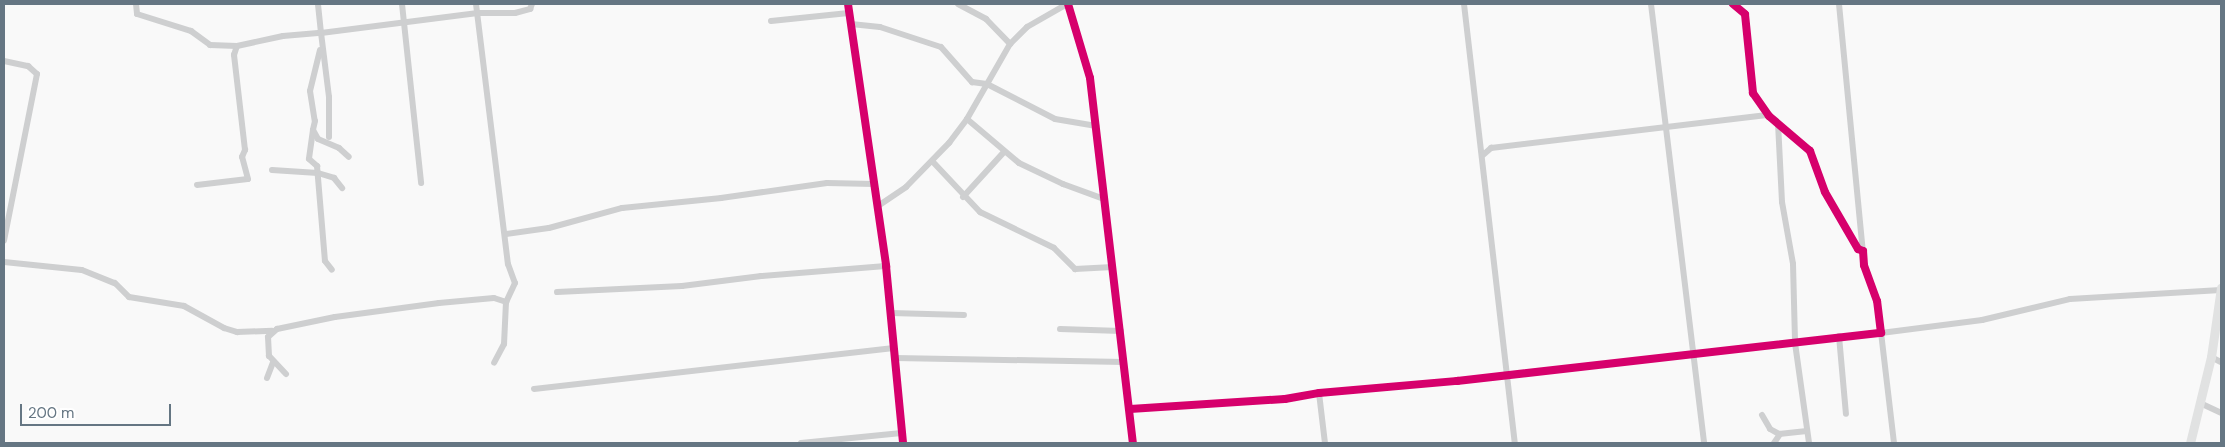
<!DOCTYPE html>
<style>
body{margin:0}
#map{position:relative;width:2225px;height:447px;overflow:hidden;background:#f9f9f9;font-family:"DM Sans",sans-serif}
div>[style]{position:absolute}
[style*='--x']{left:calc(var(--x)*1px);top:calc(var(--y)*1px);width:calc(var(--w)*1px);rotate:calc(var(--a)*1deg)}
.minor>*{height:6px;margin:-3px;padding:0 3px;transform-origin:3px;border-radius:3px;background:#cecfd0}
.highway>*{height:9px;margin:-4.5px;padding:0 4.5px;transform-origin:4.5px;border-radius:4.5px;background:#e1e2e2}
.cycleway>*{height:8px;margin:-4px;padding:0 4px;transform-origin:4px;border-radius:4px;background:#d6006c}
span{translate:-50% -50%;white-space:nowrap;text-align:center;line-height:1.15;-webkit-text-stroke:5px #fff;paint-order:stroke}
.frame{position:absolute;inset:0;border:5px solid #657683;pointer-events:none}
.scale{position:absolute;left:20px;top:404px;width:151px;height:22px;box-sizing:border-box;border:2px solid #657683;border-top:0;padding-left:6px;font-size:15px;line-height:18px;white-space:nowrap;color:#657683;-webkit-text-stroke:4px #fff;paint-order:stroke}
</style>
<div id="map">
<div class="minor">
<div style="--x:136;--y:4;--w:10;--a:84"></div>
<div style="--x:137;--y:14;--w:57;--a:17.5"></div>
<div style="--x:191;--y:31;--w:24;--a:36"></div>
<div style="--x:210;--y:45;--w:27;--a:2"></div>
<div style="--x:402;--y:4;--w:180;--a:83.9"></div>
<div style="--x:476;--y:4;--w:262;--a:83"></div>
<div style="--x:508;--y:264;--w:20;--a:70"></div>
<div style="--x:515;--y:283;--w:21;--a:115"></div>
<div style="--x:506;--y:302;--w:42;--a:92.7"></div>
<div style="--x:504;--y:344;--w:21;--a:118"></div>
<div style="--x:848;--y:4;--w:265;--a:81.7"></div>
<div style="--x:886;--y:266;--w:178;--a:84.5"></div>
<div style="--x:958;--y:4;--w:32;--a:28"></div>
<div style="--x:986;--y:19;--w:35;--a:46"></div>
<div style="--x:1068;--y:4;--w:77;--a:73.4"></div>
<div style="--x:1090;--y:78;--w:368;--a:83.3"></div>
<div style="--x:1464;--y:4;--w:442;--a:83.4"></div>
<div style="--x:1651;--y:4;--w:442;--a:83.1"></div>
<div style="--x:1839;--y:4;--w:248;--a:84.5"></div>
<div style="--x:771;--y:21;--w:78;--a:-5.9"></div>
<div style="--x:851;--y:24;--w:29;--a:6"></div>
<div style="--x:880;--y:27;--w:64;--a:18.2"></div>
<div style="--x:941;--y:47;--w:47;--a:48.5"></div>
<div style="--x:972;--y:82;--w:15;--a:8"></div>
<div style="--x:987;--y:84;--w:76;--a:27.2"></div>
<div style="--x:1055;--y:119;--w:42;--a:9.7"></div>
<div style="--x:320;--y:50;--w:42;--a:103.7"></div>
<div style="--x:310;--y:91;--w:30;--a:81"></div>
<div style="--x:315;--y:121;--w:9;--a:103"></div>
<div style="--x:313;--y:130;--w:10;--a:61"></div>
<div style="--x:318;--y:139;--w:23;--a:23"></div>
<div style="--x:339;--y:148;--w:13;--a:42"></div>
<div style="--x:4;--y:61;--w:25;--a:12"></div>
<div style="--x:28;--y:66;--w:12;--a:42"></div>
<div style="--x:37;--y:74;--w:170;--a:101.2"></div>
<div style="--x:967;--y:119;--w:68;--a:40.2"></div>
<div style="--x:1019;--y:163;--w:49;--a:25.5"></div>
<div style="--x:1063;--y:184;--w:44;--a:20.1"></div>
<div style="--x:1778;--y:123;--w:79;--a:87.1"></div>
<div style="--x:1782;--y:202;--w:63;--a:79.9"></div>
<div style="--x:1793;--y:264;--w:79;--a:88.5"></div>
<div style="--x:1795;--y:343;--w:101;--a:82"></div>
<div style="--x:313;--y:130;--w:29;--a:98"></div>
<div style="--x:309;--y:159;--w:11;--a:41"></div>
<div style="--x:317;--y:166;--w:95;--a:85.2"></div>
<div style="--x:325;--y:261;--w:11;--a:52"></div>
<div style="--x:329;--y:137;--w:40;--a:-90"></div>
<div style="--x:329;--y:97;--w:64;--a:-97.1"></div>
<div style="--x:321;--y:33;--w:158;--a:-7.3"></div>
<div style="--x:478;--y:13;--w:37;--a:0"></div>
<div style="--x:515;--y:13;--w:16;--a:-15"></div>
<div style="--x:530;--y:9;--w:5;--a:-68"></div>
<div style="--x:1483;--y:155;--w:11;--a:-41"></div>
<div style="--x:1491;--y:148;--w:280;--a:-6.8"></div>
<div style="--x:933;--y:162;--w:69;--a:46.8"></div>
<div style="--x:980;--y:212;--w:82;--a:25.9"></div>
<div style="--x:1054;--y:248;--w:30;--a:45"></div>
<div style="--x:1075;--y:269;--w:38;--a:-3"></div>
<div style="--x:272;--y:170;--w:46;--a:3.7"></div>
<div style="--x:318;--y:173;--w:17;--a:17"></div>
<div style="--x:334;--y:178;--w:13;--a:51"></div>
<div style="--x:197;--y:185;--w:51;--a:-6.7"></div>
<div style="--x:248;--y:179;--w:23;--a:-105"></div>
<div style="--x:242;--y:157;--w:8;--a:-67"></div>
<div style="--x:245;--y:150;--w:96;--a:-96.6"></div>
<div style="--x:234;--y:55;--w:9;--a:-72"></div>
<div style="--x:237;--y:46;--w:47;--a:-12.3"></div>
<div style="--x:283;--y:36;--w:38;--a:-5"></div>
<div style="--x:321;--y:33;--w:29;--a:-96"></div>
<div style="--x:963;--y:197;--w:61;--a:-47.7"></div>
<div style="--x:878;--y:206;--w:34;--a:-34"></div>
<div style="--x:906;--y:187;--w:62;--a:-45.7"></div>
<div style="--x:949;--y:143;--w:30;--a:-53"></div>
<div style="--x:967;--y:119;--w:86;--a:-60.2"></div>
<div style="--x:1010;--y:44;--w:24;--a:-45"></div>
<div style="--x:1027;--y:27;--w:46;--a:-29.9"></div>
<div style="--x:506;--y:234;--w:43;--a:-7.9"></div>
<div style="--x:549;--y:228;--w:76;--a:-15.3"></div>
<div style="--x:622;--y:208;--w:100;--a:-5.8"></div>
<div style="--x:721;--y:198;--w:107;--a:-8.1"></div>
<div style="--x:827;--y:183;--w:47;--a:1.2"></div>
<div style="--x:4;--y:262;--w:78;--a:5.9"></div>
<div style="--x:82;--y:270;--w:35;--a:22"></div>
<div style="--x:115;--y:283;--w:20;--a:45"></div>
<div style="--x:129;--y:297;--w:56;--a:9.3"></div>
<div style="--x:184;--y:306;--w:46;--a:28.8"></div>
<div style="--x:224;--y:328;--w:14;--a:17"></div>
<div style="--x:237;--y:332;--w:35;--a:-2"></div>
<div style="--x:557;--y:292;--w:125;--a:-2.7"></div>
<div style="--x:682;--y:286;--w:80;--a:-7.2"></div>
<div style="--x:761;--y:276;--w:125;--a:-4.6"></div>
<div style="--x:891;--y:313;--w:73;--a:1.6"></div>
<div style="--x:1060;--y:329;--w:61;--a:1.9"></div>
<div style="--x:1839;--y:336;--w:78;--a:84.9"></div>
<div style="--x:2211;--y:357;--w:11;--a:27"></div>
<div style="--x:895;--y:358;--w:229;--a:1"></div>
<div style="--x:286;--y:374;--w:25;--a:-133"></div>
<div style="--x:269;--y:356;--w:19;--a:-93"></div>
<div style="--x:268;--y:337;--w:12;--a:-42"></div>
<div style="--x:277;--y:329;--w:59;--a:-11.7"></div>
<div style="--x:335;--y:317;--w:105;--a:-7.7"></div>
<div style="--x:439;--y:303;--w:55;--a:-5.2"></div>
<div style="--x:494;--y:298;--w:13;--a:18"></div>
<div style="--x:267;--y:378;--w:17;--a:-69"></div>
<div style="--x:534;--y:389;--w:362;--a:-6.5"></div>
<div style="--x:1319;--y:393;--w:50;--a:83.2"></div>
<div style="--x:2200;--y:403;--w:23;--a:25"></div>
<div style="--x:1130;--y:409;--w:155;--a:-3.7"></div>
<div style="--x:1285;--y:399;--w:35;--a:-10"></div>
<div style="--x:1319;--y:393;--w:139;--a:-5"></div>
<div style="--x:1457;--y:381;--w:427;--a:-6.5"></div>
<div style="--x:1881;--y:333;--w:32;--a:-97"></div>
<div style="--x:1877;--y:301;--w:38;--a:-110"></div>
<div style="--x:1864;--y:265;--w:14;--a:-94"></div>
<div style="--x:1863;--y:251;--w:5;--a:-158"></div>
<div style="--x:1858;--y:249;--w:66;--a:-120.1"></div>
<div style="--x:1825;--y:192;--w:44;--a:-110.1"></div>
<div style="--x:1810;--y:151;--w:54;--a:-139.5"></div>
<div style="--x:1769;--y:116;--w:28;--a:-125"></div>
<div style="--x:1753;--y:93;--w:79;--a:-95.8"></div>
<div style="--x:1745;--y:14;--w:16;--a:-140"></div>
<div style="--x:1762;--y:415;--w:16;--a:60"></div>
<div style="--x:1770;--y:429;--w:10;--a:29"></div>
<div style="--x:1779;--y:434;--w:28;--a:-6"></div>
<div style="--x:801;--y:443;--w:101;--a:-5.7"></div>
<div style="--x:1774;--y:443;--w:11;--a:-56"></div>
<div style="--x:1894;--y:443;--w:111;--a:-96.7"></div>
<div style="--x:1881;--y:333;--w:102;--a:-7.3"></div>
<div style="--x:1982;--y:320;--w:90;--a:-13.4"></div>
<div style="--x:2070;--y:299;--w:151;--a:-3.4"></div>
</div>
<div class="highway">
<div style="--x:2190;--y:443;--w:89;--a:-76.3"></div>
<div style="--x:2211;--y:357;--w:70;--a:-81.8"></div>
</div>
<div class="cycleway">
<div style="--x:848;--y:4;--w:265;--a:81.7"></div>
<div style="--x:886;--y:266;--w:178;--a:84.5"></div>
<div style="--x:1068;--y:4;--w:77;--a:73.4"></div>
<div style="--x:1090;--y:78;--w:368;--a:83.3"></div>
<div style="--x:1130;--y:409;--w:155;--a:-3.7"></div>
<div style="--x:1285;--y:399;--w:35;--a:-10"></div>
<div style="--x:1319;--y:393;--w:139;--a:-5"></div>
<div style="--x:1457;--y:381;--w:427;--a:-6.5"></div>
<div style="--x:1881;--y:333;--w:32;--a:-97"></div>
<div style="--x:1877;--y:301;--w:38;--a:-110"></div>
<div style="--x:1864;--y:265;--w:14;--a:-94"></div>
<div style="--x:1863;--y:251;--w:5;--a:-158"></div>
<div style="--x:1858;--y:249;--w:66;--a:-120.1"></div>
<div style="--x:1825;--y:192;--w:44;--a:-110.1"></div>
<div style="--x:1810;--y:151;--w:54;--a:-139.5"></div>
<div style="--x:1769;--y:116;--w:28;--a:-125"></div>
<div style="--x:1753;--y:93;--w:79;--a:-95.8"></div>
<div style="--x:1745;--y:14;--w:16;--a:-140"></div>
</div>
<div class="frame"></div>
<div class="scale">200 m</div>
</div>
